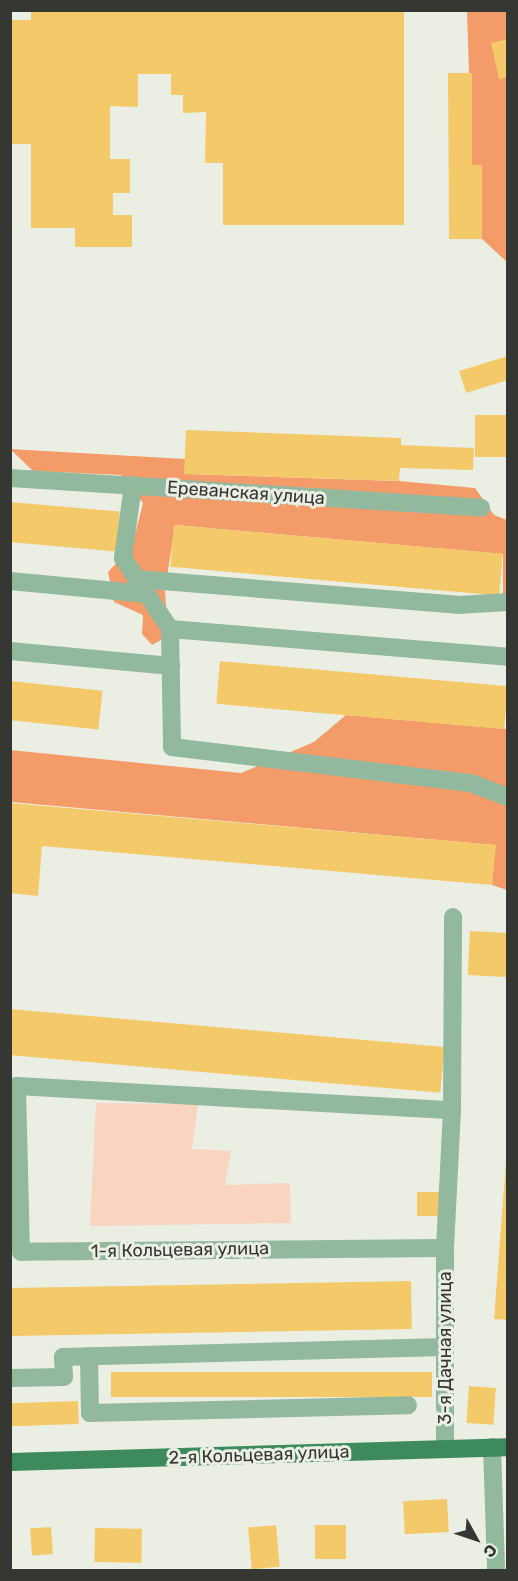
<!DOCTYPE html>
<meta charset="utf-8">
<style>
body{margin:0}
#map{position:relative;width:518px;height:1581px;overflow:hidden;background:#ebefe3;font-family:Rubik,sans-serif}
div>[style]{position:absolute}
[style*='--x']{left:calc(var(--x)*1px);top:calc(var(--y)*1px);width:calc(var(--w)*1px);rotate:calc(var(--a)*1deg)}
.green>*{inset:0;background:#f9d4c0}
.forest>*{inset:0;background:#f39c69}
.building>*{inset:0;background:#f4c96a;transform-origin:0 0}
.minor>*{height:18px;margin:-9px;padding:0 9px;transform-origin:9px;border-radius:9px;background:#92b89e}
.major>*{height:18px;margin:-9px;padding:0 9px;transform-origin:9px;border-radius:9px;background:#3d8a5c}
span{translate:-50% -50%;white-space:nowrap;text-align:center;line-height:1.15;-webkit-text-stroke:6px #ebefe3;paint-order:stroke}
.street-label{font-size:18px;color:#353732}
.frame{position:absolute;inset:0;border:12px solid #353732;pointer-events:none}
.north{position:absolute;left:446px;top:1509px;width:60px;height:60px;-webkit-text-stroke:4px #ebefe3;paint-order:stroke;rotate:130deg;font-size:16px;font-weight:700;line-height:24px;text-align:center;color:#353732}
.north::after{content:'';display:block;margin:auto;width:21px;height:27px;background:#353732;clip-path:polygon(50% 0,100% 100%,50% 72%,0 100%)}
</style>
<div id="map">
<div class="green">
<div style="clip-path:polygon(96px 1103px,198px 1104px,192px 1149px,231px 1151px,225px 1185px,290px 1183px,291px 1223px,90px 1226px)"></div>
</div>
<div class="forest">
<div style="clip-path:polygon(467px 11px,507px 11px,507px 262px,482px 239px,482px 166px,472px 165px)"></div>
<div style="clip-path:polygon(10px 449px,185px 459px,185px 474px,399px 481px,475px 488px,494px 515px,507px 520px,507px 594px,503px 596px,503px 554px,175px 525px,165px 590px,168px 636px,152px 645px,142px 634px,143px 615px,114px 602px,108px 572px,132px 547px,143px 503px,121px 475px,33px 471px)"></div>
<div style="clip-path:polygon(346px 715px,507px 729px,507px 890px,492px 885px,495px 845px,11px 802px,10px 750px,241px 773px,314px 742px)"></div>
</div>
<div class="building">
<div style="clip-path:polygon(31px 10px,404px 12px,404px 225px,223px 225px,223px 163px,205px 163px,206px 112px,183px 113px,183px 95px,171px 95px,171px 74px,138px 74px,138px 107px,110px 106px,110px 159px,130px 159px,130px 193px,113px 193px,113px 215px,132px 215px,132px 247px,75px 247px,75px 228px,31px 228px,31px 144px,10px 144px,10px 20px,31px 20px)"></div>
<div style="clip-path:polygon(508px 39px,508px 77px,499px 79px,491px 43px)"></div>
<div style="clip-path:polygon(448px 73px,472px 73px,472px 165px,482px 165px,482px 239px,449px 239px)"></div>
<div style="clip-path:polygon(508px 356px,508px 380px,466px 393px,459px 371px)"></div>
<div style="left:475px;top:415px;width:33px;height:42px"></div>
<div style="clip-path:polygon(186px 430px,401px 438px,401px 445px,474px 448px,473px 470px,400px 468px,399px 481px,184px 474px)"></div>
<div style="left:10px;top:502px;width:110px;height:40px;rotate:5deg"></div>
<div style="left:174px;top:525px;width:330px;height:42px;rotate:5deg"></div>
<div style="left:220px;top:661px;width:289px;height:43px;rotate:5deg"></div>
<div style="left:10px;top:681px;width:93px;height:39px;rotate:6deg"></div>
<div style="clip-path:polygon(10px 803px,496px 845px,492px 885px,42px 846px,38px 896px,10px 893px)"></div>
<div style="left:470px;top:931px;width:38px;height:44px;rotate:3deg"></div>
<div style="left:10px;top:1009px;width:436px;height:46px;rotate:5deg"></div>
<div style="clip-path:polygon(506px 1162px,508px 1162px,508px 1320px,494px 1319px)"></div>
<div style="left:417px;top:1192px;width:24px;height:24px"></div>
<div style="left:411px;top:1281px;width:48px;height:401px;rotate:89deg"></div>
<div style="left:432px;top:1372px;width:25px;height:321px;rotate:90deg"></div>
<div style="left:469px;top:1386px;width:27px;height:37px;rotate:4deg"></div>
<div style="left:78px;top:1401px;width:23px;height:68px;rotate:88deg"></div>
<div style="left:447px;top:1499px;width:33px;height:44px;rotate:87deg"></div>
<div style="left:276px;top:1525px;width:42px;height:28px;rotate:85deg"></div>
<div style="left:315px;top:1525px;width:31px;height:34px"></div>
<div style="left:51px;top:1527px;width:27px;height:21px;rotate:86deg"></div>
<div style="left:95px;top:1528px;width:47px;height:34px;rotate:1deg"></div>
</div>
<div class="minor">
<div style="--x:10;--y:478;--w:472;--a:3.6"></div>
<div style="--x:133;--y:485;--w:74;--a:97.8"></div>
<div style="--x:123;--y:558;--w:85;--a:56.5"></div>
<div style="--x:170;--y:629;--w:118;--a:89"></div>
<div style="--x:172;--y:747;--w:301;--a:6.9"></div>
<div style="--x:471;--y:783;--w:40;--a:21"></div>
<div style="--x:137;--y:579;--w:322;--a:4.6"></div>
<div style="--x:458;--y:605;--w:50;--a:-3.4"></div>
<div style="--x:10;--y:581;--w:138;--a:5.4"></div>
<div style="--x:170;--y:629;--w:339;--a:4.7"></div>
<div style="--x:10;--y:651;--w:162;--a:5.3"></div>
<div style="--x:445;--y:1248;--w:424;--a:179.5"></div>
<div style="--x:21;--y:1252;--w:166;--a:-91.4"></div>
<div style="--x:17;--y:1086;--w:436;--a:3.2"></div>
<div style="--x:89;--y:1356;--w:57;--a:89"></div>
<div style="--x:90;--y:1413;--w:318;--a:-1.4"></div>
<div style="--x:10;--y:1378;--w:54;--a:-1.1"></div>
<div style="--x:64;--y:1377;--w:20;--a:-93"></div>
<div style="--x:63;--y:1357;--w:382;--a:-1.5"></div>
<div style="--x:492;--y:1447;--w:123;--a:88.1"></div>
<div style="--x:445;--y:1449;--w:201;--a:-90"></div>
<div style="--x:445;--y:1248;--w:138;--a:-87.1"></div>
<div style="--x:452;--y:1110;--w:193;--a:-89.7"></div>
</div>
<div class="major">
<div style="--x:10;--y:1462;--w:498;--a:-1.7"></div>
</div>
<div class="street-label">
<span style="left:246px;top:493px;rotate:4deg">Ереванская улица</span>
<span style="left:180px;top:1250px;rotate:-1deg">1-я Кольцевая улица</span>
<span style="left:445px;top:1348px;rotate:-90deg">3-я Дачная улица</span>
<span style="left:259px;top:1455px;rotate:-2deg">2-я Кольцевая улица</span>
</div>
<div class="frame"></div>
<div class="north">С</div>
</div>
